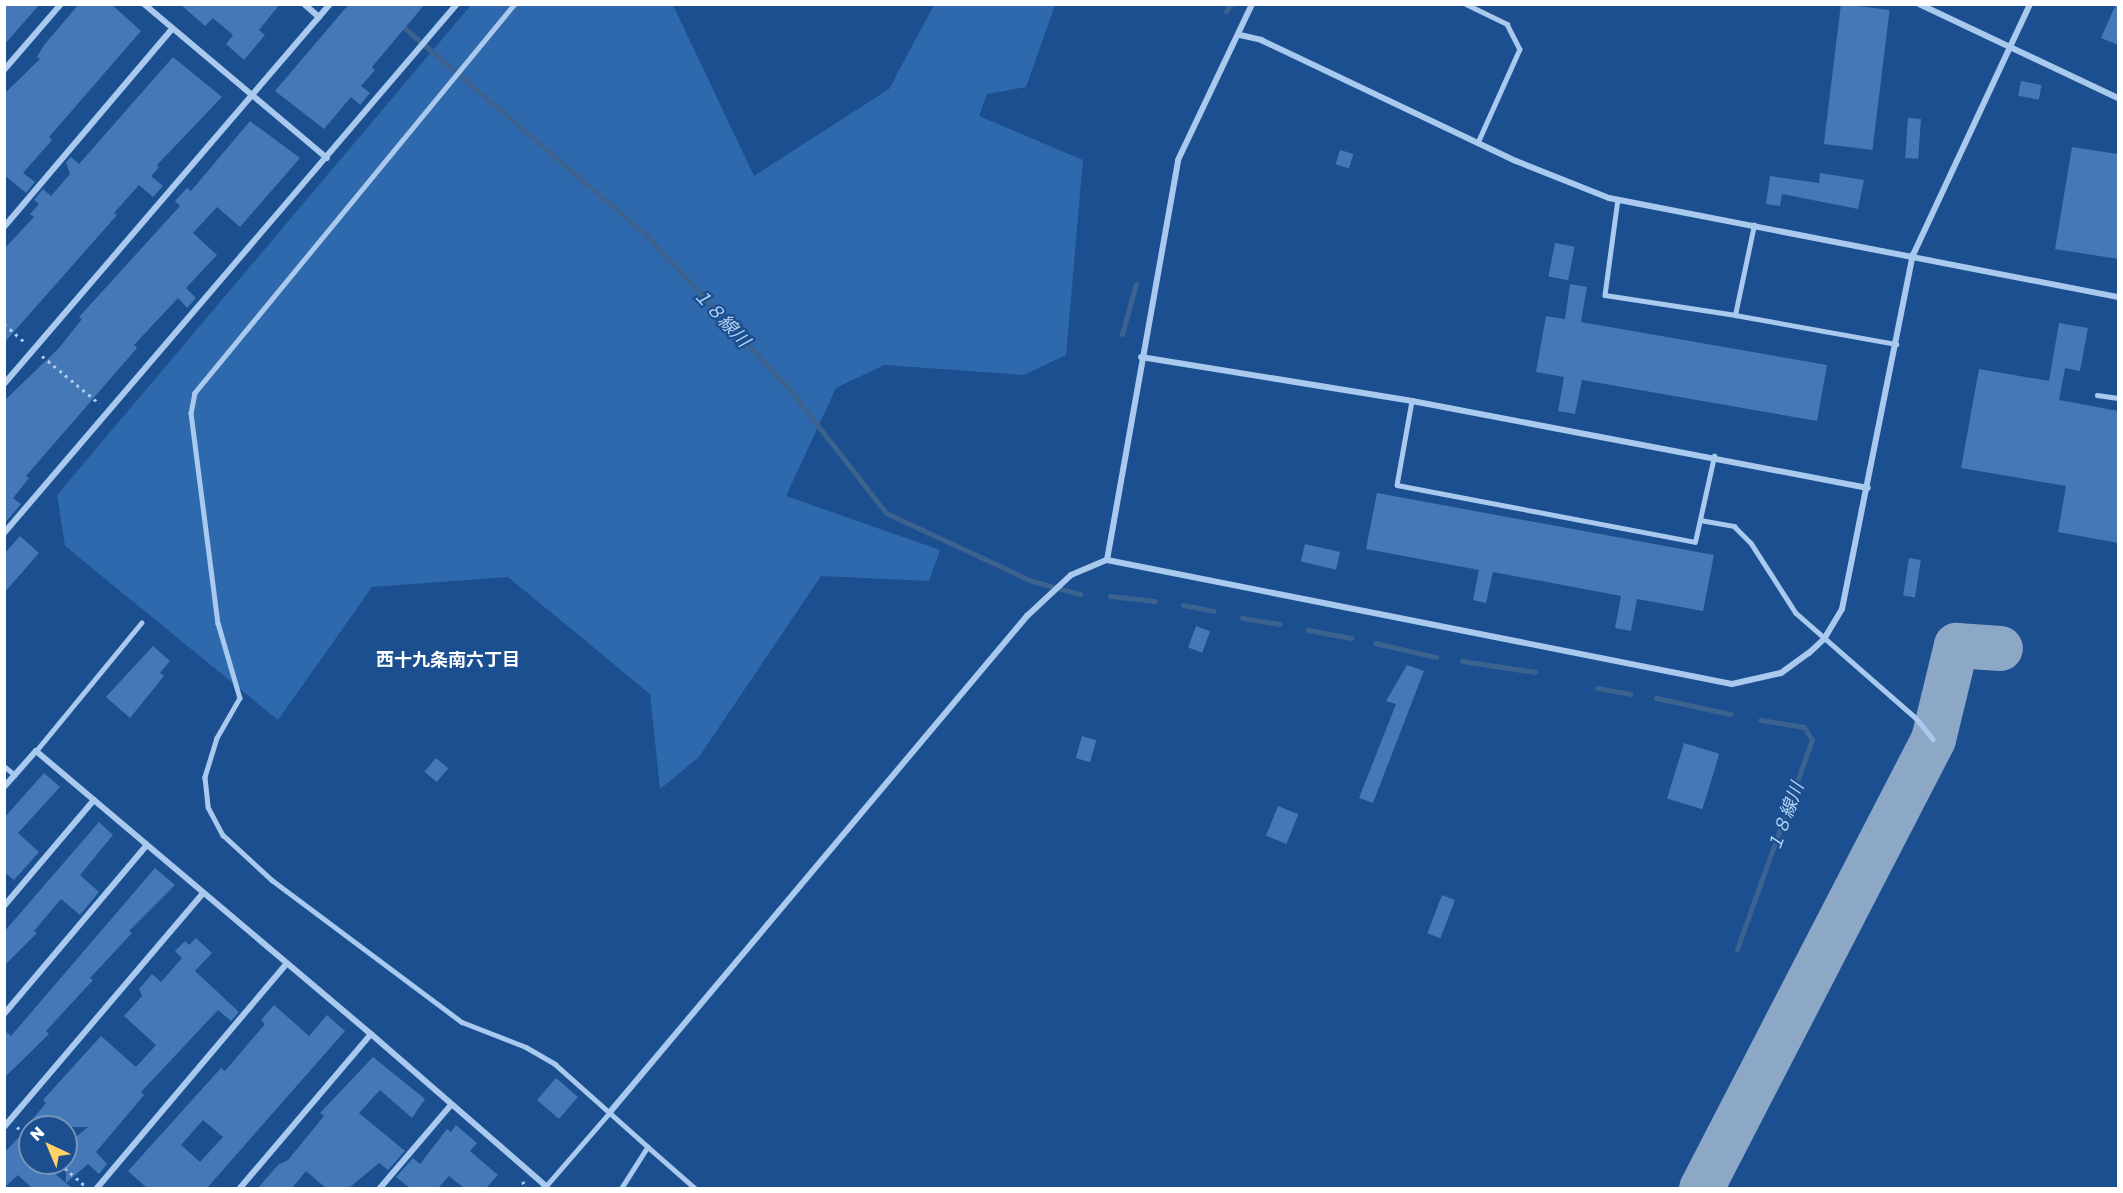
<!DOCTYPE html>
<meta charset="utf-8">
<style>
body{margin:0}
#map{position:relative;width:2123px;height:1193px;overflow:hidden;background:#1b4f8f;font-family:"Golos Text","Noto Sans JP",sans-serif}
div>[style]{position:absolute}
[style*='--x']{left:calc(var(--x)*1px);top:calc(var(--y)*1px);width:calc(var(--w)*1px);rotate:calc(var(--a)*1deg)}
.green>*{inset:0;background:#2e69ad}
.stream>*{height:5px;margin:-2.5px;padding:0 2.5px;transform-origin:2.5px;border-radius:2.5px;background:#3c6290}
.taxiway>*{height:45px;margin:-22.5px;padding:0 22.5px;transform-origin:22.5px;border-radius:22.5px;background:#8da7c7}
.building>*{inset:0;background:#4478b7;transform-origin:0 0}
.path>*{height:3px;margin-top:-1.5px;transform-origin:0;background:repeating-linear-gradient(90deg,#a9c9ee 0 3px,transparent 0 7.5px)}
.service>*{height:4.5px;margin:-2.25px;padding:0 2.25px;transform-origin:2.25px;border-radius:2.25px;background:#a9c9ee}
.minor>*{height:6px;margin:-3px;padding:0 3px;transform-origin:3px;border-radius:3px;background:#a9c9ee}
span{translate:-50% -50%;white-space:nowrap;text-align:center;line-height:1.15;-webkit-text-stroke:4.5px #1b4f8f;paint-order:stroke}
.water-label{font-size:18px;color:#b5d3f5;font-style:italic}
.neighbourhood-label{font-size:18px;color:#fff;font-weight:700}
.frame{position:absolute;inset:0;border:6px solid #fff;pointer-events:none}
.north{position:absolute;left:18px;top:1115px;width:60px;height:60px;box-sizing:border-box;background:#1b4f8f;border:2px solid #7695bc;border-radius:50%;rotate:316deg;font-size:16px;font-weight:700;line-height:24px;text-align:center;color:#fff}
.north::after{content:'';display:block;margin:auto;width:21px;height:27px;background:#ffd166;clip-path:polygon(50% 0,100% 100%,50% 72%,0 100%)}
</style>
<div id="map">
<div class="green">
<div style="clip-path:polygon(471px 5px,673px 5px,754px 176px,889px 89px,934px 5px,1055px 5px,1026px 87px,987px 94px,979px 116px,1083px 160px,1066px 355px,1024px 375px,884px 365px,836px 388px,786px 496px,940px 550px,929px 581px,821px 576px,699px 757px,660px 789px,650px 694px,508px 577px,372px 587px,278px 720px,65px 546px,57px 495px)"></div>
</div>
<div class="stream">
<div style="--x:1226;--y:11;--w:9;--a:-54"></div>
<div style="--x:401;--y:25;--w:326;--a:40.6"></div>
<div style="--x:648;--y:237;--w:209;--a:47.1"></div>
<div style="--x:790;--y:390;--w:156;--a:52"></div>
<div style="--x:886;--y:513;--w:161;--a:25"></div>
<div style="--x:1032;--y:581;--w:50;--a:15.2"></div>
<div style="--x:1122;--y:334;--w:52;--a:-74.4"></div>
<div style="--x:1110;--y:596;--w:45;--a:6.3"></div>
<div style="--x:1183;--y:605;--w:31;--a:11"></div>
<div style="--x:1242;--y:618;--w:38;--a:9"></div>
<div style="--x:1308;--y:630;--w:44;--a:10.5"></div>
<div style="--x:1375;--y:643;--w:63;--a:12.9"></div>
<div style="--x:1462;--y:661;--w:74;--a:8.6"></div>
<div style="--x:1597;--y:688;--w:34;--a:10"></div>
<div style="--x:1656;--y:698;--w:76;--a:12.2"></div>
<div style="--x:1737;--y:949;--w:222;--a:-70.3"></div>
<div style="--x:1812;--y:740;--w:15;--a:-122"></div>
<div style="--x:1804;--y:727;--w:44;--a:-170.8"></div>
</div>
<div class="taxiway">
<div style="--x:1701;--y:1188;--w:505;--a:-62.67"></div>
<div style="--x:1933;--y:739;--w:97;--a:-76.3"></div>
<div style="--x:1956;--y:645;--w:44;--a:3.9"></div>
</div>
<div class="building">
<div style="clip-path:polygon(4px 4px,40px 4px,4px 45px)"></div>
<div style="clip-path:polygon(79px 4px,111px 4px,141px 31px,49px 137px,52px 140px,23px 173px,35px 182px,26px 193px,4px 175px,4px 94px,40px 59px,37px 57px,44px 45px)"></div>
<div style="clip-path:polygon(180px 4px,280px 4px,259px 30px,265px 35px,244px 60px,226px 44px,233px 35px,213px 18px,205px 26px)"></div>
<div style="clip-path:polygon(349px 4px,425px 4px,372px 67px,375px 70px,361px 86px,370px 93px,360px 105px,351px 97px,324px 129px,275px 91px)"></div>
<div style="left:1841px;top:4px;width:49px;height:141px;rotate:7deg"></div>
<div style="clip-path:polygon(2116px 4px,2118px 4px,2118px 45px,2101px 38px)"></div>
<div style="clip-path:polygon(173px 57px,222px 97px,157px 165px,159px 167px,151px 176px,163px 186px,153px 197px,139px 185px,114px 213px,117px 215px,4px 343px,4px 249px,34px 217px,30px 214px,39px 204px,34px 200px,43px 189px,51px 196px,70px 174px,66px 162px,71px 157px,79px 164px)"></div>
<div style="left:2021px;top:81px;width:21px;height:15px;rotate:11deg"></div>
<div style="left:1908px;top:118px;width:13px;height:40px;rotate:4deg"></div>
<div style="clip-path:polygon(250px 121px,300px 158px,240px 227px,217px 207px,193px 233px,217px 255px,186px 288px,196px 298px,187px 308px,178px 298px,134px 345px,137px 348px,26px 476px,29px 478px,13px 498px,21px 504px,4px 524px,4px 401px,59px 348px,82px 319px,79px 317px,180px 206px,175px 201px,187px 188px,191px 191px)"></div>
<div style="clip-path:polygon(2072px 147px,2118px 154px,2118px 259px,2055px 249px)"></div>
<div style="left:1340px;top:150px;width:14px;height:15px;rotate:17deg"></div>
<div style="clip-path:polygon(1820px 173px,1864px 180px,1858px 209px,1782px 194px,1780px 206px,1766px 204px,1770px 176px,1819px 183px)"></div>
<div style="left:1555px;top:243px;width:20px;height:34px;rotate:11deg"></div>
<div style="clip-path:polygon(1570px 284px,1587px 287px,1581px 322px,1827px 365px,1817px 421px,1582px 380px,1575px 414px,1558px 411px,1564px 377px,1536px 372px,1546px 316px,1565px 319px)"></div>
<div style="clip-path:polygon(2059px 323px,2088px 328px,2080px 371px,2065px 368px,2059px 400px,2118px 411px,2118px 543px,2058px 532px,2066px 486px,1961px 468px,1979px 369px,2049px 381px)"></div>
<div style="clip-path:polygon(1377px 493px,1714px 555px,1703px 611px,1637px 599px,1631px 631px,1615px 628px,1621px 596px,1493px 572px,1486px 603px,1473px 600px,1479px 570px,1366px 549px)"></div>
<div style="clip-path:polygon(20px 536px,39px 553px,4px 593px,4px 554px)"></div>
<div style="left:1305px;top:544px;width:36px;height:18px;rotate:13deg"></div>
<div style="left:1909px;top:558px;width:12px;height:38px;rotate:9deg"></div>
<div style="left:1196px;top:626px;width:15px;height:23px;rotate:20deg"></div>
<div style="clip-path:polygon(153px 646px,170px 661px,160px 673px,164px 676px,130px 718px,106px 697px)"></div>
<div style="clip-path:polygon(1407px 665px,1424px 671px,1373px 803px,1359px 798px,1396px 704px,1386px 701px)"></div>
<div style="left:1082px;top:736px;width:15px;height:23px;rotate:16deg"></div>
<div style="left:1684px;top:743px;width:37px;height:58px;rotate:17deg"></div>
<div style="left:436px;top:758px;width:16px;height:18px;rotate:40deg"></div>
<div style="clip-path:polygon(44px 773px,60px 787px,18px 833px,39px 852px,14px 880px,4px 872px,4px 818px)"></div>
<div style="left:1278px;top:806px;width:22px;height:32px;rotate:22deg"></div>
<div style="clip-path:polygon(99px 822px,113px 835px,80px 875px,99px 892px,80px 915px,61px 899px,34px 931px,37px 933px,4px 966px,4px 932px)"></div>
<div style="clip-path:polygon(155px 868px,175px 885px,129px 931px,132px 933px,90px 978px,93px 980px,46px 1031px,49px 1034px,4px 1078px,4px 1030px,11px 1036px)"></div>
<div style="left:1442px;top:895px;width:14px;height:41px;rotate:21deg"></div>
<div style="clip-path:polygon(196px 938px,212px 953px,195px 971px,239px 1012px,231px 1021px,218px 1010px,141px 1092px,144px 1095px,96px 1152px,107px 1164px,99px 1174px,88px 1164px,66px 1183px,66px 1152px,70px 1148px,66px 1145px,88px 1127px,26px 1127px,46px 1103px,43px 1100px,101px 1036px,136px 1067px,156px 1045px,124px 1016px,142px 996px,139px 989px,152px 974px,161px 982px,182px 958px,175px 951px,185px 941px,189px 945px)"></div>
<div style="clip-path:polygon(evenodd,274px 1005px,309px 1036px,327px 1015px,345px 1031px,207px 1188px,147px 1188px,128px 1171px,221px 1068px,225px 1071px,265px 1024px,261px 1020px,274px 1005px,203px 1120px,223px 1137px,200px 1162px,181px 1145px,203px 1120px)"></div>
<div style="clip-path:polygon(373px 1057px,425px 1099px,412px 1118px,380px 1090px,359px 1113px,405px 1151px,388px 1170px,379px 1163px,349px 1188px,326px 1188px,306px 1171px,292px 1188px,258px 1188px,278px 1165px,288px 1160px,324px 1116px,320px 1113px)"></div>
<div style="left:556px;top:1078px;width:29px;height:29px;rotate:41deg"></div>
<div style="clip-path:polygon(456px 1125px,477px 1143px,470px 1151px,498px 1175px,486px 1188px,464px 1188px,449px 1176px,438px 1188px,410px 1188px,396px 1177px,413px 1158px,420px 1164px,447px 1129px,451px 1132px)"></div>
<div style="clip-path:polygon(18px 1138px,30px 1149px,30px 1163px,44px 1175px,49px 1169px,72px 1188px,32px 1188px,18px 1175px,4px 1188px,4px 1153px)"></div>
</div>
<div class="path">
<div style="--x:4;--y:324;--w:29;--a:41"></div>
<div style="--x:42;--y:356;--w:75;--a:39.6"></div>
<div style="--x:17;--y:1127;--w:17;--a:40"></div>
<div style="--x:59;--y:1163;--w:37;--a:41"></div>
<div style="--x:523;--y:1181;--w:7;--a:82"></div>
</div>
<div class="service">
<div style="--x:515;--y:4;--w:504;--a:129.44"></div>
<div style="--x:195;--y:393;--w:20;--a:101"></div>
<div style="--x:191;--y:413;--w:212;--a:82.7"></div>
<div style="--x:218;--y:623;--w:78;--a:73.7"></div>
<div style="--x:240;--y:698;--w:46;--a:119.9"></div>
<div style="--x:217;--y:738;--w:41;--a:107.1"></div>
<div style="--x:205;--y:777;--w:30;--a:84"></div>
<div style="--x:208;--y:807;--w:32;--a:62"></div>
<div style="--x:223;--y:835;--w:67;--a:42.6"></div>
<div style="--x:272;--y:880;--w:237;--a:36.8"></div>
<div style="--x:462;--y:1022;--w:69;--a:21.3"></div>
<div style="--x:526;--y:1047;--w:34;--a:30"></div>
<div style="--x:555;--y:1064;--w:125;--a:41.7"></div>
<div style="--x:648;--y:1147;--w:49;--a:122.4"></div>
<div style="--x:1466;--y:4;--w:46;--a:26"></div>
<div style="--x:1507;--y:24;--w:28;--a:63"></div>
<div style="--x:1520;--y:49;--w:103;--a:114.1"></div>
<div style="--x:1618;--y:199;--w:97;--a:97.7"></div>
<div style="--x:1605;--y:295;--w:132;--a:8.7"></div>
<div style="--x:1735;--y:315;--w:92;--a:-78.1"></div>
<div style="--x:1735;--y:315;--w:164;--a:10.2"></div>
<div style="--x:2097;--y:395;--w:21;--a:8"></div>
<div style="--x:1412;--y:401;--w:85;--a:100.1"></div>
<div style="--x:1397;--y:485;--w:303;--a:10.8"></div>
<div style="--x:1695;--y:542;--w:88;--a:-77.5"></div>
<div style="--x:1700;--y:520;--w:35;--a:10"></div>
<div style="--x:1734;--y:526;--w:24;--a:45"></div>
<div style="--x:1751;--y:543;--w:83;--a:57.3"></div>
<div style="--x:1796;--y:613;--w:159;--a:41.2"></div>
<div style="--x:1916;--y:718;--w:27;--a:51"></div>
<div style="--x:36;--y:751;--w:166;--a:-50.6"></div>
<div style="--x:4;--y:766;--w:14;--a:39"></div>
<div style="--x:648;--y:1147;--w:62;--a:41.1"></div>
<div style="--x:546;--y:1186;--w:98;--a:-49.1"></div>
</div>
<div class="minor">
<div style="--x:144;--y:4;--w:239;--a:40.1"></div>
<div style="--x:304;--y:4;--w:20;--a:41"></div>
<div style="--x:1919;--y:4;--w:220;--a:25.3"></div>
<div style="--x:1240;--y:35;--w:22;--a:13"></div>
<div style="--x:1261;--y:40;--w:282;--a:25.4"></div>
<div style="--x:1516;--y:161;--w:100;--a:21.7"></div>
<div style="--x:1609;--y:198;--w:519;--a:11.01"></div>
<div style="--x:4;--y:70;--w:87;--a:-49.2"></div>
<div style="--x:4;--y:227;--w:260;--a:-49.7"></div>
<div style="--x:1141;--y:357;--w:275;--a:9.2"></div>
<div style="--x:1412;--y:401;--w:464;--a:10.8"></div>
<div style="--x:4;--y:384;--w:501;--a:-49.37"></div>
<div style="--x:4;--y:533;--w:696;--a:-49.43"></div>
<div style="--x:1107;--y:560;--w:406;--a:-79.9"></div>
<div style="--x:1178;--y:160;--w:173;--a:-64.6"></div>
<div style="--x:4;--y:787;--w:48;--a:-48.4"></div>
<div style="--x:36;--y:751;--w:439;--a:40.2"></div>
<div style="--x:371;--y:1034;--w:232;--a:41"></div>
<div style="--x:546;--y:1186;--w:3;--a:135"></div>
<div style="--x:4;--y:906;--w:139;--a:-49.7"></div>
<div style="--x:4;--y:1014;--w:221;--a:-49.8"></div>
<div style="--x:610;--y:1112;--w:648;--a:-49.95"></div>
<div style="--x:1027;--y:616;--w:60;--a:-43"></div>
<div style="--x:1071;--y:575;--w:39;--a:-23"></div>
<div style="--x:1107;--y:560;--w:637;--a:11.22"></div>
<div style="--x:1732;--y:684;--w:50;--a:-12.7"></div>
<div style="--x:1781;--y:673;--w:34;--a:-36"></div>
<div style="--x:1809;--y:653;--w:21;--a:-43"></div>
<div style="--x:1824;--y:639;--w:35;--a:-59"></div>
<div style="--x:1842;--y:609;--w:361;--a:-78.7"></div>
<div style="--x:1913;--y:255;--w:277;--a:-65"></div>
<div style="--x:4;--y:1127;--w:307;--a:-49.6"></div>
<div style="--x:97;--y:1188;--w:294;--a:-49.8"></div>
<div style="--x:240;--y:1188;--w:202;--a:-49.6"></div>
<div style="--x:380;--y:1188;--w:109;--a:-49.5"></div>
</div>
<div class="water-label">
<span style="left:722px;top:317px;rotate:47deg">１８線川</span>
<span style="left:1785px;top:817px;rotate:-70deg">１８線川</span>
</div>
<div class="neighbourhood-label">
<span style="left:448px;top:659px">西十九条南六丁目</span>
</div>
<div class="frame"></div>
<div class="north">N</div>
</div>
